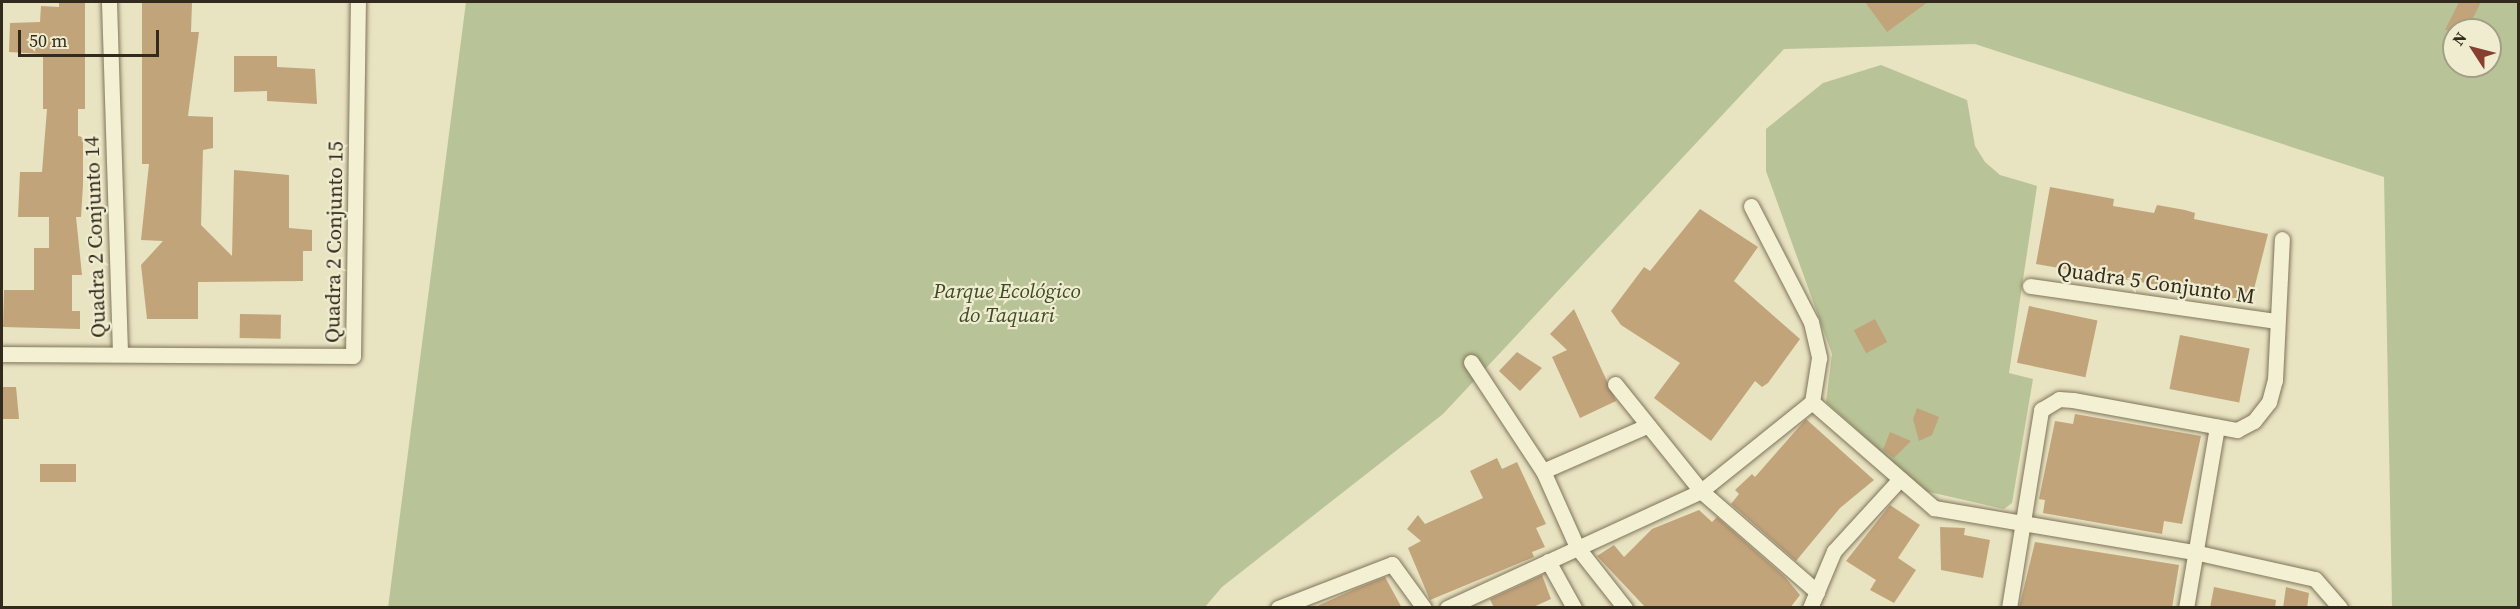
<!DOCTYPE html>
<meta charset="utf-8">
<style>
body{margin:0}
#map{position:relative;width:2520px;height:609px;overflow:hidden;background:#e8e3c1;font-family:"Source Serif 4",serif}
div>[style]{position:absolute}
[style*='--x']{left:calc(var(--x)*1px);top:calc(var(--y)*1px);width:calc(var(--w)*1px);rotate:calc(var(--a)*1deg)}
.green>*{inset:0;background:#b8c497}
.building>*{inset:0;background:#c2a47b;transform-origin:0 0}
.roads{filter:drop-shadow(0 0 2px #80745b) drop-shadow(0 0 2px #80745b)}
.street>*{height:15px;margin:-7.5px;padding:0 7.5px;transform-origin:7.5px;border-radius:7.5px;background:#f4f0d3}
span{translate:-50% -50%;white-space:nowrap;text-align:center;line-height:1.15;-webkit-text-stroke:4.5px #f0ecd0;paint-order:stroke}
.street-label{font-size:21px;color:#312a1d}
.park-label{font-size:21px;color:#3c4b26;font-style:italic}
.frame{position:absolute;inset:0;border:3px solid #312a1d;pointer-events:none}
.north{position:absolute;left:2442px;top:18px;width:60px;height:60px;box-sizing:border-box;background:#f0ecd0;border:2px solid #a49e88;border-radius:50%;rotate:306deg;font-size:16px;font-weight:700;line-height:24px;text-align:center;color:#312a1d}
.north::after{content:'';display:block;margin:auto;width:21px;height:27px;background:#883f32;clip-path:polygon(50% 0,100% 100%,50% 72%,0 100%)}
.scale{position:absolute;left:18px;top:30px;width:141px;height:27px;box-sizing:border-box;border:3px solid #312a1d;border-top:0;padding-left:8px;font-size:18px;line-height:21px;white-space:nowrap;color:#312a1d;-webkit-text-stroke:4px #f0ecd0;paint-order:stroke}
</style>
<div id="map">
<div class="green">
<div style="clip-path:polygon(evenodd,466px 2px,2518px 2px,2518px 607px,2392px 607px,2384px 177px,1975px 44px,1784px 49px,1443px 414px,1222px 587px,1205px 607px,388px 608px,466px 2px,2454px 30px,2490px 30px,2490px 66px,2454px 66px,2454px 30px)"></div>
<div style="clip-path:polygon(1881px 65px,1967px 100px,1975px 146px,1985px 162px,2000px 175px,2037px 186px,2009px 373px,2033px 379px,2012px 503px,2004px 509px,1925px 491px,1826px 402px,1832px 354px,1766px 171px,1766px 129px,1823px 83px)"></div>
</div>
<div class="building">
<div style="clip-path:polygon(59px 2px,85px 2px,85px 109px,78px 109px,78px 136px,83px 137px,83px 185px,81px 217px,76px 217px,82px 275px,72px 275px,72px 311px,80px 311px,80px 329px,3px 327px,4px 290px,34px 290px,34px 248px,49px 248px,49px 217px,18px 217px,20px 172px,42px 172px,47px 109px,43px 109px,43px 54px,9px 52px,10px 23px,40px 22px,41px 6px,59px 7px)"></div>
<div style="clip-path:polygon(142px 2px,192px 3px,191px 32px,199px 32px,188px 116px,213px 117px,213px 148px,203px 150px,201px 225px,232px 256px,234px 170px,289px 175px,289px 228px,312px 230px,312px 251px,303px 251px,303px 281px,198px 282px,198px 319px,147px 319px,141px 265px,163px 241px,141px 240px,149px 164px,142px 164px)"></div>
<div style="clip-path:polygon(1865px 2px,1928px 2px,1887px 32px)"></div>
<div style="clip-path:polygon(2459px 2px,2481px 2px,2467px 30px,2445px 30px)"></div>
<div style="clip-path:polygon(234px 56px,277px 56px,277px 67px,315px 69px,317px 104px,267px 101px,267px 91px,234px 92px)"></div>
<div style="clip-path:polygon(2050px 187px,2114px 199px,2113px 206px,2154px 213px,2157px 205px,2185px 210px,2195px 213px,2194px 219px,2268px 234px,2251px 301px,2036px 264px)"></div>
<div style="clip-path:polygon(1700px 209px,1758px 247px,1734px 281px,1800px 339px,1768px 383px,1762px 387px,1755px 381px,1711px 441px,1654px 398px,1680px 363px,1621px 325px,1611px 311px,1644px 267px,1650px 271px)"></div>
<div style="left:2029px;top:306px;width:70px;height:58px;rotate:12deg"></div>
<div style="clip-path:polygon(1574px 309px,1616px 401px,1580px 418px,1552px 357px,1567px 350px,1550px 334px)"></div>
<div style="left:240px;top:314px;width:41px;height:24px;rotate:1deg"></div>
<div style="left:1875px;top:319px;width:26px;height:24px;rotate:62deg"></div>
<div style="left:2180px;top:335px;width:71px;height:55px;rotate:11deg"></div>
<div style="clip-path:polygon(1517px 352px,1542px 368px,1520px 391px,1499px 371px)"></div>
<div style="clip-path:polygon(2px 387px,16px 387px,19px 419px,2px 419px)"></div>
<div style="clip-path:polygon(1917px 408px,1939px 417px,1932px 435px,1919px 441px,1913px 419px)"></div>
<div style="clip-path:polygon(2075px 414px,2201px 436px,2182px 524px,2164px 521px,2162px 534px,2043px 513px,2045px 500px,2039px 499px,2055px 421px,2073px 424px)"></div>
<div style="clip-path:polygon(1806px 419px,1874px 480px,1840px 508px,1796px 561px,1731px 504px,1739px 494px,1735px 490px,1752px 474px,1755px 477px)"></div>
<div style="clip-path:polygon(1890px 432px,1911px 441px,1894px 458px,1883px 450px)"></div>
<div style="clip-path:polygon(1497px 458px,1502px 469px,1517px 462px,1546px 524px,1536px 528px,1545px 547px,1532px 552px,1534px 557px,1430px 600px,1408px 548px,1421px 541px,1407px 529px,1418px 515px,1425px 524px,1483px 498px,1470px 471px)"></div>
<div style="left:40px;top:464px;width:36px;height:18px"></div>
<div style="clip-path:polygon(1890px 505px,1920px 525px,1898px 558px,1916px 570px,1894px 603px,1870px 590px,1876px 580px,1846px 561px)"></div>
<div style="clip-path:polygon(1699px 510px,1712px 522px,1717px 517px,1785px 577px,1800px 595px,1790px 608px,1646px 608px,1597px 556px,1614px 545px,1624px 557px,1652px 529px)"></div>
<div style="clip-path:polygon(1940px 527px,1965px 528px,1964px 535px,1990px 540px,1983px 578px,1941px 570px)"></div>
<div style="clip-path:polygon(2035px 542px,2179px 565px,2172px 608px,2019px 608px)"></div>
<div style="clip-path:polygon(1542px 575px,1551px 599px,1531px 608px,1494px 608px,1490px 599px)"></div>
<div style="clip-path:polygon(1385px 577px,1402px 608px,1313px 608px,1355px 589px)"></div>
<div style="clip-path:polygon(2214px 587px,2276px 600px,2275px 608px,2210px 608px)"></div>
<div style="clip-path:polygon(2286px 587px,2309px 593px,2307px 608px,2283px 608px)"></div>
</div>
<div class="roads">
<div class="street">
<div style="--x:109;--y:2;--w:351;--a:88.2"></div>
<div style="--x:1751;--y:206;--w:131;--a:62.7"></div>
<div style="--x:1811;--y:322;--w:37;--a:77"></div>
<div style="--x:1819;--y:358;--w:45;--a:99"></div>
<div style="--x:2030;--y:286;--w:249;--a:8.1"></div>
<div style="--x:2;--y:354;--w:351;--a:0.3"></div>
<div style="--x:353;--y:356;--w:354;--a:-89.2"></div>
<div style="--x:1471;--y:362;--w:131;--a:56.6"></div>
<div style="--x:1543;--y:471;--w:83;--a:65.9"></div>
<div style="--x:1577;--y:547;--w:78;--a:51.8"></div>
<div style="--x:1615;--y:384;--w:137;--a:51.2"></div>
<div style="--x:1701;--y:491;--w:154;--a:41"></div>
<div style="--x:1812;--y:402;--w:162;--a:41"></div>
<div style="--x:1934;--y:508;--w:264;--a:9.6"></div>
<div style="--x:2194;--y:552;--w:124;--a:12.6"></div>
<div style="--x:2315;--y:579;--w:38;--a:49"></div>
<div style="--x:1543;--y:471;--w:110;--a:-23.5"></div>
<div style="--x:1548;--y:561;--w:54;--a:61"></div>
<div style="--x:1278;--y:608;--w:122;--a:-21.1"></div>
<div style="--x:1392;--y:564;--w:54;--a:54"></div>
<div style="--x:1447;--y:608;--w:280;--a:-24.7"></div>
<div style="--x:1701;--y:491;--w:142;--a:-38.7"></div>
<div style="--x:1810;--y:608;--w:62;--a:-67.2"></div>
<div style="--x:1834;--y:551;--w:98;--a:-47.5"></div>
<div style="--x:2009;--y:608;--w:201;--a:-80.8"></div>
<div style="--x:2041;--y:410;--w:21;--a:-31"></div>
<div style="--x:2059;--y:399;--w:14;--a:4"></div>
<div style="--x:2073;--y:400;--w:167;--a:10.4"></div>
<div style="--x:2237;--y:430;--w:19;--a:-28"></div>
<div style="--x:2254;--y:421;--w:24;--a:-52"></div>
<div style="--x:2269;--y:402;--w:23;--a:-75"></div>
<div style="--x:2275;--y:380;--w:141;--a:-87.2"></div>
<div style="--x:2186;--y:608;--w:184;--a:-80.3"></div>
</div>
</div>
<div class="street-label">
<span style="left:95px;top:237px;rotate:-92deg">Quadra 2 Conjunto 14</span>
<span style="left:334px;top:242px;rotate:-89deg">Quadra 2 Conjunto 15</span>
<span style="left:2156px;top:283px;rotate:8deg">Quadra 5 Conjunto M</span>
</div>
<div class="park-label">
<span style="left:1007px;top:303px">Parque Ecológico<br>do Taquari</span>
</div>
<div class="frame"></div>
<div class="north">N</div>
<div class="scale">50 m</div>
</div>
